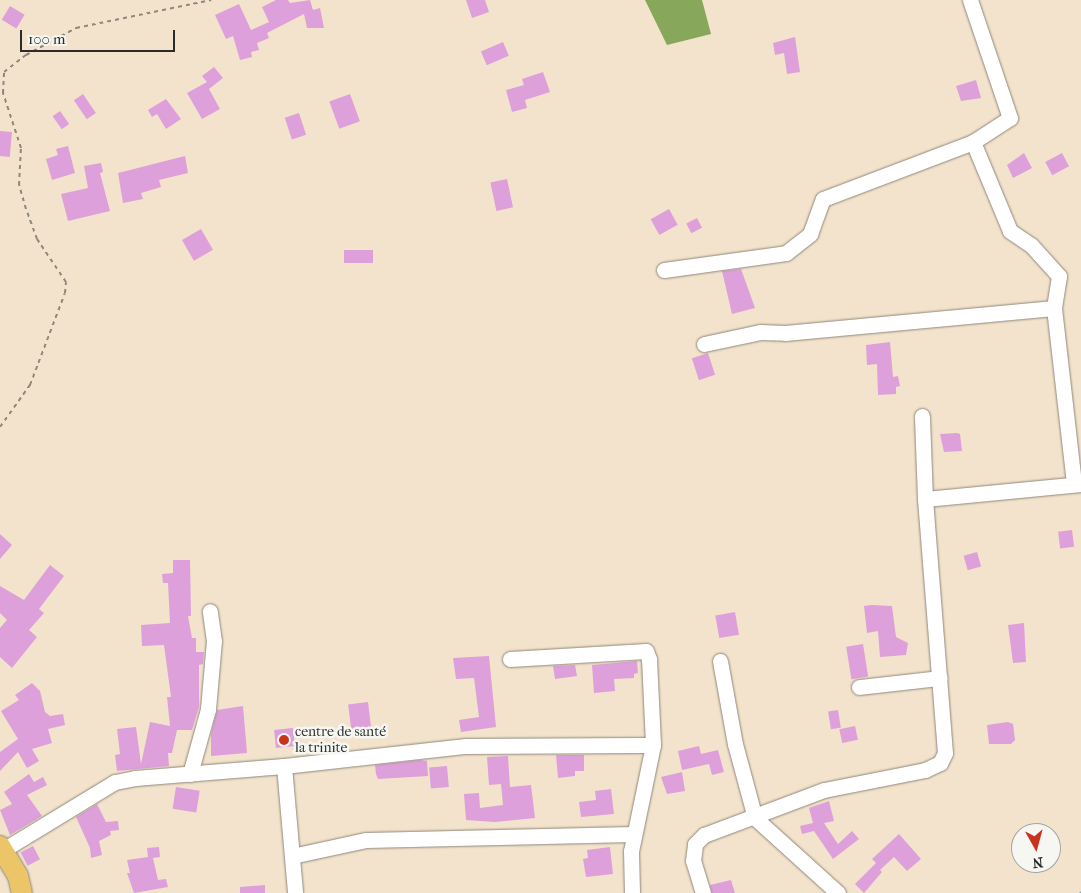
<!DOCTYPE html>
<meta charset="utf-8">
<style>
body{margin:0}
#map{position:relative;width:1081px;height:893px;overflow:hidden;background:#f3e3cc;font-family:"IM FELL French Canon",serif}
div>[style]{position:absolute}
[style*='--x']{left:calc(var(--x)*1px);top:calc(var(--y)*1px);width:calc(var(--w)*1px);rotate:calc(var(--a)*1deg)}
.forest>*{inset:0;background:#87a75b}
.stream>*{height:3px;margin:-1.5px;padding:0 1.5px;transform-origin:1.5px;border-radius:1.5px;background:#6cb8e5}
.building>*{inset:0;background:#dda0da;transform-origin:0 0}
.path>*{height:2px;margin-top:-1px;transform-origin:0;background:repeating-linear-gradient(90deg,#8f877c 0 4px,transparent 0 8px)}
.roads{filter:drop-shadow(0 0 1px #8f877c) drop-shadow(0 0 1px #8f877c)}
.minor>*{height:15px;margin:-7.5px;padding:0 7.5px;transform-origin:7.5px;border-radius:7.5px;background:#fff}
.major>*{height:20px;margin:-10px;padding:0 10px;transform-origin:10px;border-radius:10px;background:#ecc569}
.dots>*{width:14px;height:14px;translate:-50% -50%;box-sizing:border-box;border:2px solid #f6f6f2;border-radius:50%}
span{translate:-50% -50%;white-space:nowrap;text-align:center;line-height:1.15;-webkit-text-stroke:5px #f6f6f2;paint-order:stroke}
.poi-label{font-size:14px;color:#2b2b2b}
.left{translate:0 -50%;text-align:left}
.north{position:absolute;left:1011px;top:823px;width:50px;height:50px;box-sizing:border-box;background:#f6f6f2;border:1px solid #a5a5a2;border-radius:50%;rotate:173deg;font-size:14px;font-weight:700;line-height:20px;text-align:center;color:#2b2b2b}
.north::after{content:'';display:block;margin:auto;width:18px;height:22px;background:#c8321e;clip-path:polygon(50% 0,100% 100%,50% 72%,0 100%)}
.scale{position:absolute;left:20px;top:30px;width:155px;height:22px;box-sizing:border-box;border:2px solid #2b2b2b;border-top:0;padding-left:6px;font-size:15px;line-height:18px;white-space:nowrap;color:#2b2b2b;-webkit-text-stroke:4px #f6f6f2;paint-order:stroke}
</style>
<div id="map">
<div class="forest">
<div style="clip-path:polygon(645px 0,702px 0,711px 34px,667px 45px)"></div>
</div>
<div class="stream">
<div style="--x:1080;--y:893;--w:1;--a:-45"></div>
</div>
<div class="building">
<div style="clip-path:polygon(276px 0,288px 0,290px 3px,310px 0,313px 10px,320px 8px,324px 28px,307px 28px,304px 14px,267px 33px,269px 38px,257px 43px,259px 50px,251px 52px,252px 57px,240px 60px,233px 36px,226px 39px,215px 15px,239px 4px,251px 30px,269px 22px,262px 7px)"></div>
<div style="clip-path:polygon(466px 0,485px 0,489px 12px,472px 18px)"></div>
<div style="left:10px;top:6px;width:17px;height:16px;rotate:31deg"></div>
<div style="clip-path:polygon(795px 37px,800px 72px,787px 74px,784px 53px,775px 55px,773px 43px)"></div>
<div style="left:503px;top:42px;width:15px;height:24px;rotate:67deg"></div>
<div style="clip-path:polygon(214px 67px,223px 78px,209px 89px,220px 109px,202px 119px,187px 93px,207px 82px,202px 76px)"></div>
<div style="clip-path:polygon(543px 72px,550px 92px,525px 100px,527px 108px,512px 112px,506px 90px,524px 85px,522px 79px)"></div>
<div style="clip-path:polygon(976px 80px,981px 98px,961px 101px,956px 86px)"></div>
<div style="left:83px;top:94px;width:23px;height:11px;rotate:56deg"></div>
<div style="left:350px;top:94px;width:29px;height:22px;rotate:70deg"></div>
<div style="clip-path:polygon(166px 99px,181px 119px,166px 129px,157px 114px,152px 117px,148px 110px)"></div>
<div style="left:60px;top:111px;width:16px;height:9px;rotate:55deg"></div>
<div style="left:299px;top:113px;width:23px;height:15px;rotate:72deg"></div>
<div style="left:0;top:131px;width:12px;height:25px;rotate:5deg"></div>
<div style="clip-path:polygon(68px 146px,75px 173px,52px 180px,46px 159px,58px 155px,56px 149px)"></div>
<div style="clip-path:polygon(1024px 153px,1032px 168px,1013px 178px,1007px 165px)"></div>
<div style="left:1062px;top:153px;width:15px;height:19px;rotate:62deg"></div>
<div style="clip-path:polygon(185px 156px,188px 173px,159px 180px,161px 187px,141px 193px,143px 199px,123px 203px,118px 173px)"></div>
<div style="clip-path:polygon(101px 163px,103px 172px,100px 173px,110px 211px,68px 221px,61px 194px,88px 188px,84px 166px)"></div>
<div style="left:507px;top:179px;width:29px;height:17px;rotate:78deg"></div>
<div style="left:669px;top:209px;width:18px;height:21px;rotate:61deg"></div>
<div style="left:697px;top:218px;width:11px;height:12px;rotate:63deg"></div>
<div style="left:201px;top:229px;width:24px;height:22px;rotate:60deg"></div>
<div style="left:344px;top:250px;width:29px;height:13px"></div>
<div style="clip-path:polygon(741px 269px,755px 308px,732px 314px,722px 271px)"></div>
<div style="clip-path:polygon(890px 342px,893px 377px,898px 376px,900px 386px,896px 387px,896px 394px,878px 395px,877px 364px,867px 365px,866px 345px)"></div>
<div style="left:708px;top:353px;width:23px;height:17px;rotate:72deg"></div>
<div style="clip-path:polygon(957px 433px,960px 434px,962px 451px,944px 452px,940px 434px)"></div>
<div style="left:1072px;top:530px;width:17px;height:14px;rotate:83deg"></div>
<div style="clip-path:polygon(0 534px,12px 545px,0 559px)"></div>
<div style="left:977px;top:552px;width:15px;height:14px;rotate:74deg"></div>
<div style="clip-path:polygon(173px 560px,190px 560px,191px 616px,188px 616px,192px 638px,196px 638px,196px 652px,204px 652px,203px 664px,199px 665px,199px 707px,192px 730px,177px 730px,172px 753px,168px 753px,169px 766px,117px 771px,115px 755px,120px 754px,117px 729px,136px 727px,141px 764px,150px 722px,170px 726px,167px 697px,171px 697px,164px 645px,142px 646px,141px 625px,170px 623px,168px 583px,163px 583px,162px 574px,173px 573px)"></div>
<div style="clip-path:polygon(50px 565px,64px 576px,39px 609px,44px 613px,29px 630px,37px 637px,12px 668px,0 657px,0 628px,7px 620px,0 613px,0 586px,24px 600px)"></div>
<div style="clip-path:polygon(872px 605px,892px 606px,896px 637px,908px 643px,906px 655px,880px 657px,878px 631px,867px 633px,864px 606px)"></div>
<div style="left:735px;top:612px;width:23px;height:20px;rotate:80deg"></div>
<div style="clip-path:polygon(1024px 623px,1026px 662px,1013px 663px,1008px 625px)"></div>
<div style="left:863px;top:644px;width:33px;height:17px;rotate:81deg"></div>
<div style="clip-path:polygon(489px 656px,496px 727px,461px 732px,459px 720px,479px 717px,474px 678px,456px 679px,453px 658px)"></div>
<div style="clip-path:polygon(637px 661px,638px 673px,634px 674px,634px 678px,614px 679px,615px 691px,594px 693px,592px 665px)"></div>
<div style="clip-path:polygon(575px 665px,577px 676px,555px 679px,553px 666px)"></div>
<div style="clip-path:polygon(32px 683px,40px 691px,45px 712px,50px 716px,63px 714px,65px 725px,48px 729px,52px 743px,32px 749px,39px 761px,27px 768px,18px 752px,0 771px,0 752px,18px 739px,1px 711px,19px 700px,15px 695px)"></div>
<div style="left:368px;top:702px;width:31px;height:20px;rotate:83deg"></div>
<div style="clip-path:polygon(243px 706px,247px 753px,211px 756px,211px 734px,217px 710px)"></div>
<div style="left:838px;top:710px;width:18px;height:10px;rotate:81deg"></div>
<div style="clip-path:polygon(1008px 722px,1013px 724px,1015px 740px,1011px 744px,989px 744px,987px 725px)"></div>
<div style="left:855px;top:726px;width:14px;height:16px;rotate:78deg"></div>
<div style="left:293px;top:728px;width:18px;height:19px;rotate:84deg"></div>
<div style="clip-path:polygon(699px 746px,701px 754px,718px 750px,724px 772px,712px 775px,709px 764px,682px 770px,678px 751px)"></div>
<div style="clip-path:polygon(556px 755px,584px 755px,584px 771px,575px 771px,575px 776px,558px 778px)"></div>
<div style="clip-path:polygon(508px 756px,510px 787px,531px 785px,535px 818px,495px 822px,466px 820px,464px 794px,479px 793px,480px 808px,503px 805px,501px 784px,489px 785px,487px 757px)"></div>
<div style="clip-path:polygon(420px 760px,427px 761px,428px 776px,378px 779px,376px 774px,375px 765px)"></div>
<div style="left:447px;top:766px;width:21px;height:18px;rotate:85deg"></div>
<div style="clip-path:polygon(682px 772px,685px 791px,667px 794px,661px 777px)"></div>
<div style="clip-path:polygon(29px 774px,34px 782px,43px 777px,47px 785px,27px 795px,42px 816px,10px 835px,0 810px,12px 804px,4px 792px)"></div>
<div style="left:176px;top:787px;width:24px;height:22px;rotate:9deg"></div>
<div style="clip-path:polygon(611px 789px,614px 814px,581px 817px,579px 802px,596px 800px,595px 791px)"></div>
<div style="clip-path:polygon(829px 801px,834px 821px,824px 823px,838px 844px,852px 831px,859px 839px,833px 859px,814px 831px,802px 834px,800px 826px,813px 823px,809px 808px)"></div>
<div style="clip-path:polygon(97px 804px,106px 822px,118px 821px,119px 830px,110px 831px,111px 835px,99px 841px,102px 855px,91px 858px,90px 848px,76px 817px)"></div>
<div style="clip-path:polygon(899px 834px,921px 859px,907px 871px,894px 857px,880px 870px,882px 872px,864px 893px,855px 884px,876px 863px,872px 859px)"></div>
<div style="left:33px;top:846px;width:15px;height:14px;rotate:62deg"></div>
<div style="clip-path:polygon(159px 847px,160px 857px,153px 858px,158px 880px,166px 879px,168px 887px,134px 893px,127px 873px,130px 873px,127px 860px,148px 857px,147px 848px)"></div>
<div style="clip-path:polygon(610px 847px,613px 874px,586px 877px,583px 859px,588px 858px,587px 850px)"></div>
<div style="clip-path:polygon(731px 880px,735px 893px,712px 893px,710px 885px)"></div>
<div style="clip-path:polygon(265px 885px,265px 893px,240px 893px,240px 887px)"></div>
</div>
<div class="path">
<div style="--x:0;--y:427;--w:52;--a:-54.5"></div>
<div style="--x:30;--y:385;--w:98;--a:-69.2"></div>
<div style="--x:65;--y:293;--w:11;--a:-85"></div>
<div style="--x:66;--y:282;--w:52;--a:-124"></div>
<div style="--x:37;--y:239;--w:32;--a:-110"></div>
<div style="--x:26;--y:209;--w:25;--a:-106"></div>
<div style="--x:19;--y:185;--w:37;--a:-87"></div>
<div style="--x:21;--y:148;--w:58;--a:-108.1"></div>
<div style="--x:3;--y:93;--w:21;--a:-87"></div>
<div style="--x:4;--y:72;--w:28;--a:-38"></div>
<div style="--x:26;--y:55;--w:57;--a:-28.4"></div>
<div style="--x:76;--y:28;--w:138;--a:-11.7"></div>
</div>
<div class="roads">
<div class="minor">
<div style="--x:973;--y:142;--w:96;--a:67.4"></div>
<div style="--x:1010;--y:231;--w:25;--a:34"></div>
<div style="--x:1031;--y:245;--w:42;--a:47.9"></div>
<div style="--x:1059;--y:276;--w:32;--a:99"></div>
<div style="--x:664;--y:270;--w:123;--a:-7.9"></div>
<div style="--x:786;--y:253;--w:31;--a:-38"></div>
<div style="--x:810;--y:234;--w:37;--a:-70"></div>
<div style="--x:823;--y:199;--w:160;--a:-20.8"></div>
<div style="--x:973;--y:142;--w:44;--a:-33"></div>
<div style="--x:1010;--y:118;--w:125;--a:-108.7"></div>
<div style="--x:704;--y:344;--w:57;--a:-12.1"></div>
<div style="--x:760;--y:332;--w:25;--a:2"></div>
<div style="--x:785;--y:333;--w:270;--a:-5.3"></div>
<div style="--x:1054;--y:308;--w:177;--a:83.5"></div>
<div style="--x:925;--y:499;--w:157;--a:-5.5"></div>
<div style="--x:510;--y:659;--w:136;--a:-3.4"></div>
<div style="--x:646;--y:651;--w:9;--a:69"></div>
<div style="--x:649;--y:659;--w:86;--a:87.3"></div>
<div style="--x:653;--y:745;--w:108;--a:101.7"></div>
<div style="--x:631;--y:851;--w:42;--a:88.6"></div>
<div style="--x:720;--y:661;--w:84;--a:79.8"></div>
<div style="--x:735;--y:744;--w:77;--a:74.9"></div>
<div style="--x:755;--y:818;--w:112;--a:42.1"></div>
<div style="--x:859;--y:687;--w:81;--a:-6.4"></div>
<div style="--x:284;--y:766;--w:127;--a:85"></div>
<div style="--x:190;--y:774;--w:67;--a:-74.5"></div>
<div style="--x:208;--y:709;--w:68;--a:-85"></div>
<div style="--x:214;--y:641;--w:30;--a:-98"></div>
<div style="--x:3;--y:850;--w:131;--a:-31.3"></div>
<div style="--x:115;--y:782;--w:20;--a:-11"></div>
<div style="--x:135;--y:778;--w:149;--a:-4.6"></div>
<div style="--x:284;--y:766;--w:183;--a:-6.3"></div>
<div style="--x:466;--y:746;--w:187;--a:-0.3"></div>
<div style="--x:292;--y:856;--w:76;--a:-12.2"></div>
<div style="--x:366;--y:840;--w:267;--a:-1.3"></div>
<div style="--x:703;--y:893;--w:34;--a:-107"></div>
<div style="--x:693;--y:861;--w:17;--a:-83"></div>
<div style="--x:695;--y:844;--w:13;--a:-45"></div>
<div style="--x:704;--y:835;--w:128;--a:-20.6"></div>
<div style="--x:824;--y:790;--w:103;--a:-11.2"></div>
<div style="--x:925;--y:770;--w:17;--a:-25"></div>
<div style="--x:940;--y:763;--w:11;--a:-63"></div>
<div style="--x:945;--y:753;--w:255;--a:-94.5"></div>
<div style="--x:925;--y:499;--w:83;--a:-92.1"></div>
</div>
<div class="major">
<div style="--x:0;--y:846;--w:35;--a:59"></div>
<div style="--x:18;--y:876;--w:17;--a:77"></div>
</div>
</div>
<div class="dots">
<div style="left:284px;top:740px;background:#c8321e"></div>
</div>
<div class="poi-label">
<span class="left" style="left:295px;top:740px">centre de santé<br>la trinite</span>
</div>
<div class="north">N</div>
<div class="scale">100 m</div>
</div>
